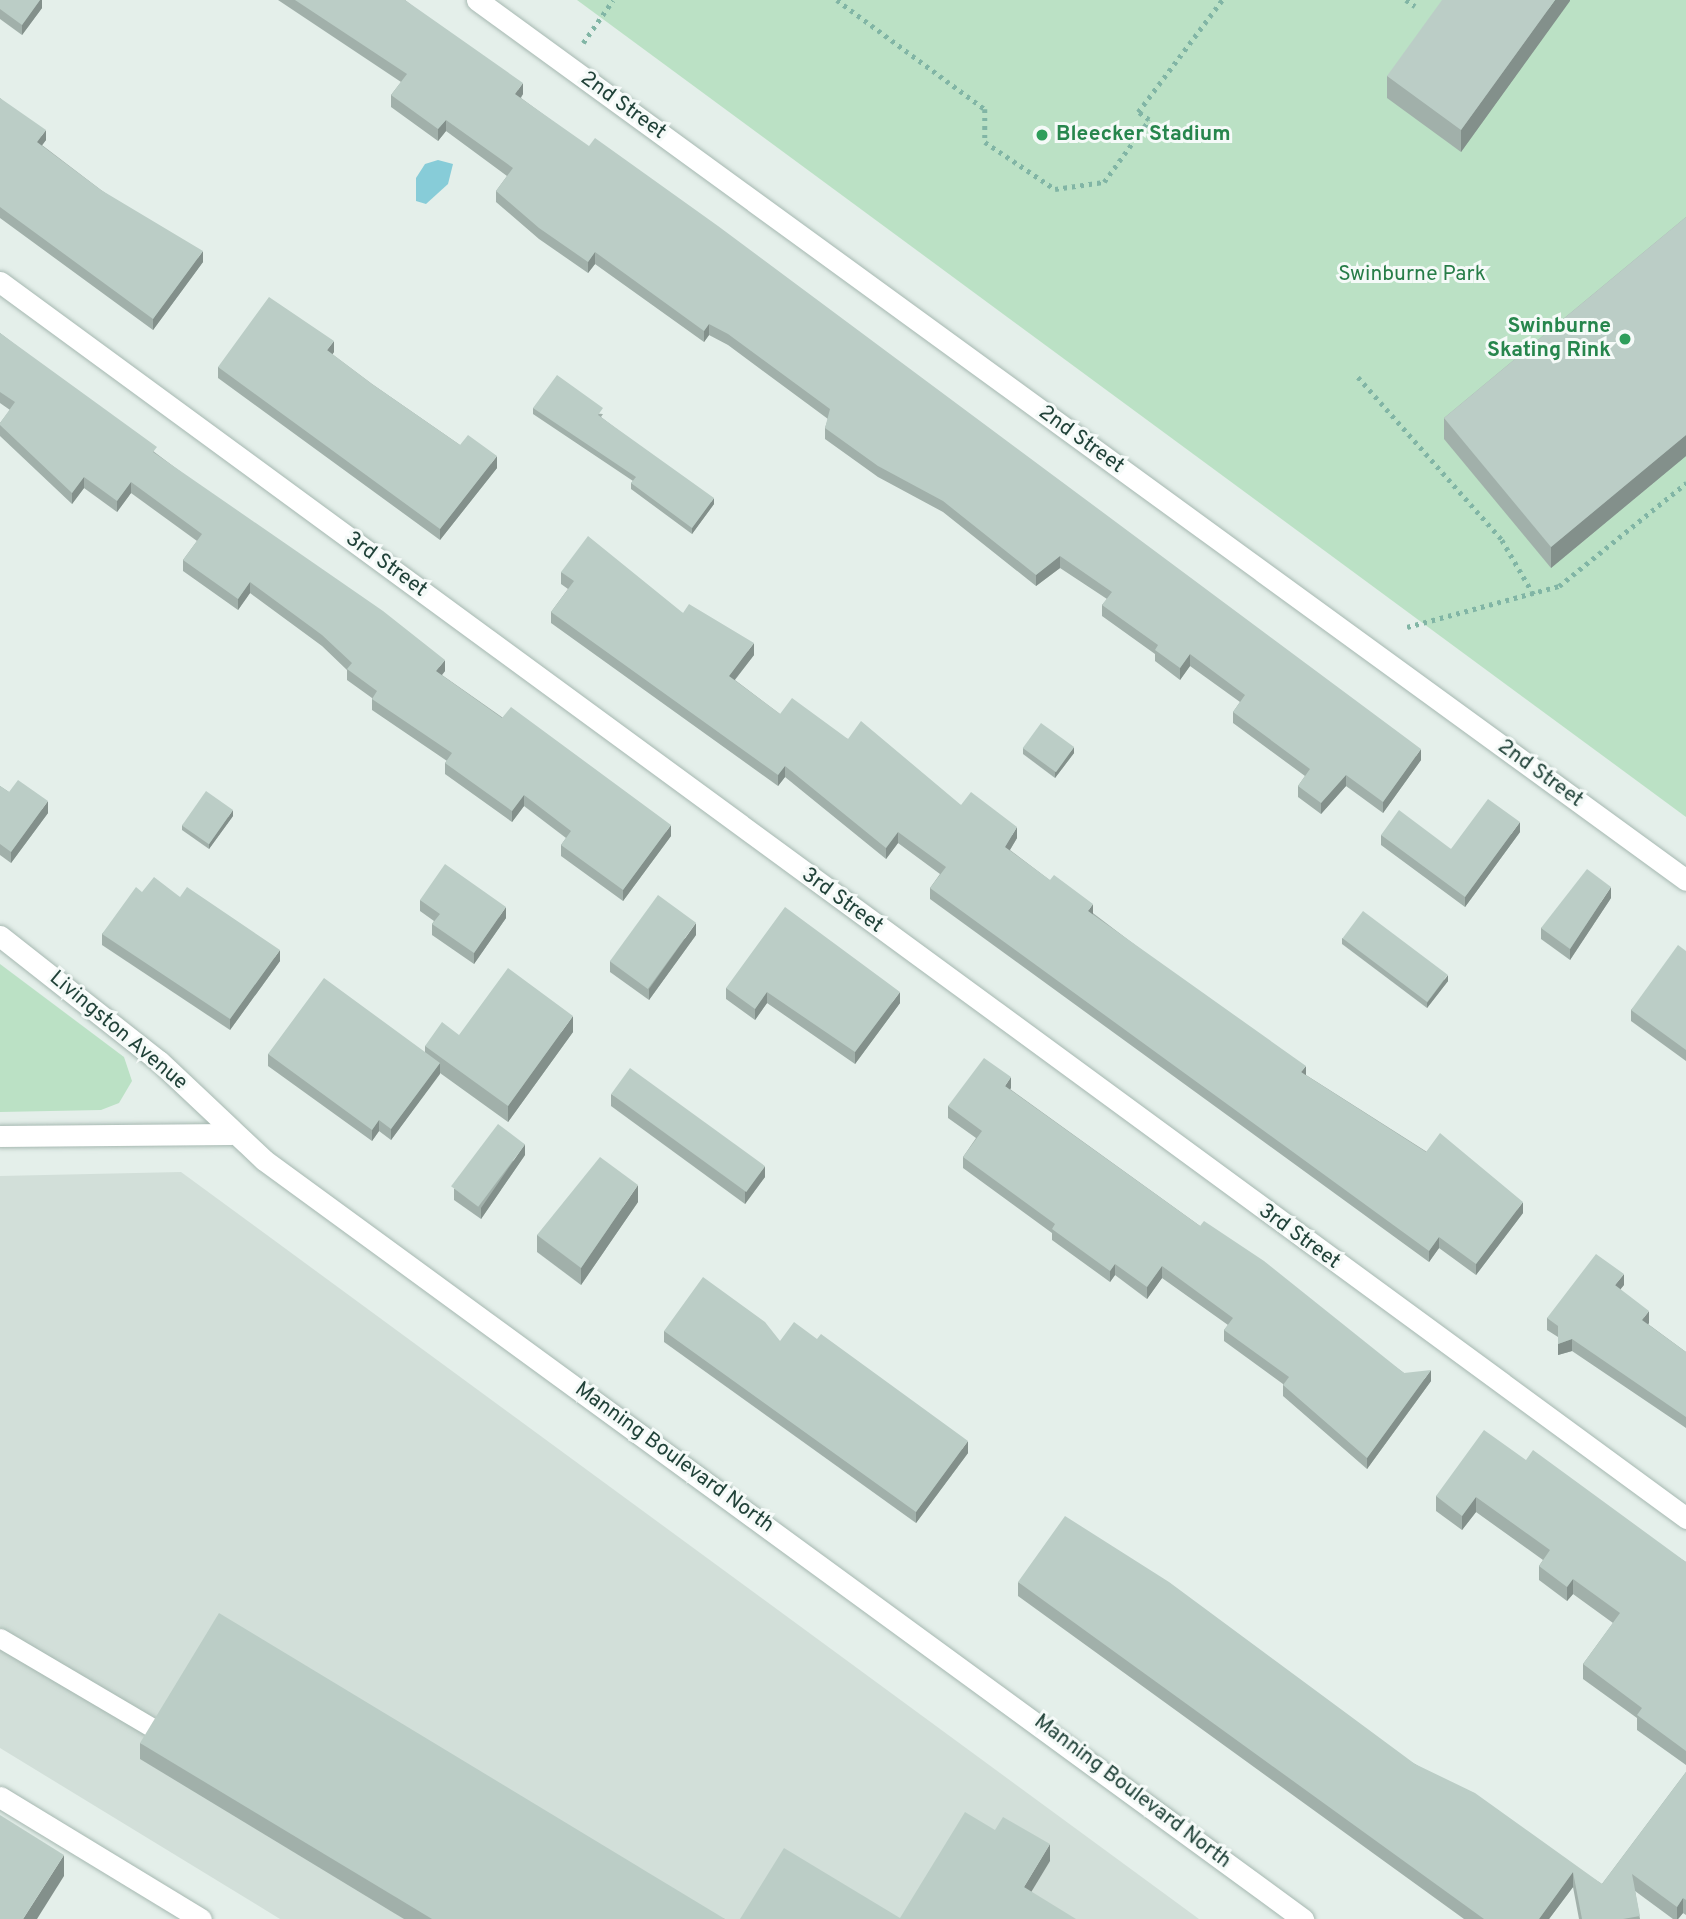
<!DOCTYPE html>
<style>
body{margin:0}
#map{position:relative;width:1686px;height:1919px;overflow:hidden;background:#e4efea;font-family:Overpass,sans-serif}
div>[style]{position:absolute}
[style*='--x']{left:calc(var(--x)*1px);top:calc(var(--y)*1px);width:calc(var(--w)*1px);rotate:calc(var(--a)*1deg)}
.built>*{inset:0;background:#d2dfd9}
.green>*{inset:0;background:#bbe1c5}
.water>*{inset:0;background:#87ccd8}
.path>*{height:4.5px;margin-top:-2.25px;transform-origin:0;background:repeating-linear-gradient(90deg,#81b5a5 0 3.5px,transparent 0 8.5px)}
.roads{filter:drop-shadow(0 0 2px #a6b8b1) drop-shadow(0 0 2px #a6b8b1)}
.lane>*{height:19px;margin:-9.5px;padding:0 9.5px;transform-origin:9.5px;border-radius:9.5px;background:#fff}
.street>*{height:21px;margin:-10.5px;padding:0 10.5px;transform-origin:10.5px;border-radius:10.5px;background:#fff}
.secondary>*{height:21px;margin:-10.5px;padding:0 10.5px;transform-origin:10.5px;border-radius:10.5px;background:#fff}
.wall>*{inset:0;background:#a1b0aa}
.shaded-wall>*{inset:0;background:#83908b}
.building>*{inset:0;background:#bbcdc6;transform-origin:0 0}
.dots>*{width:19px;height:19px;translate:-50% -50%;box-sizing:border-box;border:4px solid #f5faf8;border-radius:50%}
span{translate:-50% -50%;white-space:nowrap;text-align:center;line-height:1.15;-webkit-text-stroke:6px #f5faf8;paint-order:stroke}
.street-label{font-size:21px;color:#214239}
.leisure-label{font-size:21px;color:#27864d;font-weight:700}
.left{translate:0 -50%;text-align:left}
.right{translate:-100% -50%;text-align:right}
.park-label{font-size:21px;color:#277d48}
</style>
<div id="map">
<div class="built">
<div style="clip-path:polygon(181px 1172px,1199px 1919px,280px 1919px,0 1748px,0 1176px)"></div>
</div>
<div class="green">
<div style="clip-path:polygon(577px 0,1686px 0,1686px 817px)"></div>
<div style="clip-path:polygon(0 964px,124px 1057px,132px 1081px,119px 1103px,101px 1110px,0 1112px)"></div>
</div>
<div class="water">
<div style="clip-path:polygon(438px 160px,453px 164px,448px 184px,426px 204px,416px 201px,416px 178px,425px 164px)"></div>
</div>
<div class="path">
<div style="--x:837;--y:0;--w:184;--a:36.4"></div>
<div style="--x:985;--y:109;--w:33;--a:90"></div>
<div style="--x:985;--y:142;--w:84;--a:33.9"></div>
<div style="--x:1055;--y:189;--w:49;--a:-8.1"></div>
<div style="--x:1104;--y:182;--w:77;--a:-54"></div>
<div style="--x:1149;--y:120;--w:14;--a:-144"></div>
<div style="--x:1138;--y:112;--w:140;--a:-53.1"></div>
<div style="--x:1406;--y:0;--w:11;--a:34"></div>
<div style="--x:583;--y:43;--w:52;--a:-55.1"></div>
<div style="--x:1358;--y:377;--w:217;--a:48.5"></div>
<div style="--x:1502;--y:540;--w:64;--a:59.8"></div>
<div style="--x:1407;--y:627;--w:157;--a:-15.1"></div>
<div style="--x:1559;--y:586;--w:164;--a:-39"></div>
</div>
<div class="roads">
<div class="lane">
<div style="--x:0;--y:1638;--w:175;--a:30.5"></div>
</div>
<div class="street">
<div style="--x:477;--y:0;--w:1495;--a:36.05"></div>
<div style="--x:0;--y:282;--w:2091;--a:36.24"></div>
<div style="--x:0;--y:1136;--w:231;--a:-0.5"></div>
<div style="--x:0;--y:1797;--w:235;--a:31.3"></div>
</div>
<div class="secondary">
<div style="--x:0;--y:936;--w:202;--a:38.2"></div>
<div style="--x:159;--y:1061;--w:144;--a:43.3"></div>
<div style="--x:264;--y:1160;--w:1287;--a:36.15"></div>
</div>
</div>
<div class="wall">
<div style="clip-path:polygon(0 0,42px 0,42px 8px,22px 35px,0 19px)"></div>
<div style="clip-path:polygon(278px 0,405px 0,523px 94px,521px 98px,1421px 760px,1383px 813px,1346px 786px,1321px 814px,1298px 797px,1298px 786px,1305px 776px,1233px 723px,1233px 712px,1240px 702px,1190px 666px,1180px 680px,1155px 661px,1155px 654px,1102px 616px,1102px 605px,1107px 599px,1060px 568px,1036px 586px,943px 512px,878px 477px,825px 439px,825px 428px,828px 419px,728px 345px,709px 335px,704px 342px,595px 264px,588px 273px,539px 239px,496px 202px,496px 191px,507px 176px,446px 131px,438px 141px,391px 107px,391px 95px,401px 82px)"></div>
<div style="clip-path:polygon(1570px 0,1461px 152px,1387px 98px,1387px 76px)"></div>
<div style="clip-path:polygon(0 98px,46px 140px,42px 145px,101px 190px,203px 262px,153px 330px,0 218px)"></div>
<div style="clip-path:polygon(1686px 217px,1686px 456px,1551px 568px,1444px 439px,1444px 418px)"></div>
<div style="clip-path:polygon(0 333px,157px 454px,445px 671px,442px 675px,671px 836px,623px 901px,561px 856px,561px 845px,566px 838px,524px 806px,512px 822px,445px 774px,445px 763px,447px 761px,372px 710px,372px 698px,347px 680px,347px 670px,322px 646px,250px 593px,238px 610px,183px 571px,183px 560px,197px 541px,131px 493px,117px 512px,84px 488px,72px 504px,0 436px,0 423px,10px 410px,0 403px)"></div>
<div style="clip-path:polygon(334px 352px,332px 354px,372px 384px,460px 445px,497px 468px,440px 540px,218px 378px,218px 367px)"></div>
<div style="clip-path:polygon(533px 408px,603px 414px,601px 417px,714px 504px,692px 534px,631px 489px,631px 483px,633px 481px,533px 414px)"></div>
<div style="clip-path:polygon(561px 572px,683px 613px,754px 655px,735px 680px,780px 714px,848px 739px,1017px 838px,1010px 850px,1306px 1075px,1523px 1213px,1476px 1275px,1439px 1248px,1429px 1262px,930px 899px,930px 888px,940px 874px,898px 843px,886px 859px,785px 777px,778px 786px,551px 623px,551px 612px,568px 589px,561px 584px)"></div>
<div style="clip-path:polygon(1023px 748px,1074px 753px,1055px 778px,1023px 754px)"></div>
<div style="clip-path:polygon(0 786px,9px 792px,48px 813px,11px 863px,0 855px)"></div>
<div style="clip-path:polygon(233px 816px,209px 849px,182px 830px,182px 825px)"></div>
<div style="clip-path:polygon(1520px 832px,1465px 907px,1381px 845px,1381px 835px,1451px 849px)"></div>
<div style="clip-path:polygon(142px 892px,180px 897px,280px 961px,230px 1030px,102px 945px,102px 934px)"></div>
<div style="clip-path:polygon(1611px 898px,1570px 960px,1541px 939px,1541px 928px)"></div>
<div style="clip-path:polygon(420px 900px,506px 918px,474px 964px,432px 935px,432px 924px,434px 921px,420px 911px)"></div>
<div style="clip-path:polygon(696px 935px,649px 1000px,610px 972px,610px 961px)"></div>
<div style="clip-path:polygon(1342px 938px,1448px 981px,1427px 1008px,1342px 944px)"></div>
<div style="clip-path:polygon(1686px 951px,1686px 1061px,1631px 1021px,1631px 1010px)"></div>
<div style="clip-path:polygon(726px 988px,900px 1003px,855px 1064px,767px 1003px,755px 1020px,726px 999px)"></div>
<div style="clip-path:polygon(573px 1032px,508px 1122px,440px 1073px,391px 1140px,379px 1131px,372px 1141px,268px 1066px,268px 1054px,425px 1052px,425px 1046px,459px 1035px)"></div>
<div style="clip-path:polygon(1011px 1088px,1010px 1089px,1404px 1373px,1431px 1381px,1367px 1469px,1283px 1396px,1283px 1384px,1224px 1341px,1224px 1330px,1228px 1325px,1162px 1278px,1147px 1299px,1115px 1275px,1110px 1282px,1052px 1240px,1052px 1233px,963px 1168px,963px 1157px,976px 1138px,948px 1118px,948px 1106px)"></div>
<div style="clip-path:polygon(611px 1094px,765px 1177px,745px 1204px,611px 1106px)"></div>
<div style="clip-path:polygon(525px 1155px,481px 1219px,454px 1200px,454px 1189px)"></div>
<div style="clip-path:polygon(638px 1202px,581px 1285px,537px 1252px,537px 1235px)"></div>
<div style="clip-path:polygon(1624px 1285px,1620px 1289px,1649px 1323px,1648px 1324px,1686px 1352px,1686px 1428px,1572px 1351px,1558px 1355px,1558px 1337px,1547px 1330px,1547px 1318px)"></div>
<div style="clip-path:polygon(664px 1331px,780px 1341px,968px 1453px,916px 1523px,664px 1342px)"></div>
<div style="clip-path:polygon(1526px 1460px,1686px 1562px,1686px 1765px,1637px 1730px,1637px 1718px,1583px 1679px,1583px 1664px,1613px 1623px,1573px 1594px,1567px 1601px,1539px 1580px,1539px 1566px,1543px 1560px,1476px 1512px,1462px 1530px,1436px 1511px,1436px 1496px)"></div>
<div style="clip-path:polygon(1018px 1582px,1415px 1764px,1602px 1884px,1686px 1772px,1686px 1915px,1683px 1913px,1678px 1919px,1673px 1919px,1635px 1891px,1640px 1919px,1579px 1919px,1573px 1887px,1549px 1919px,1464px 1919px,1018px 1596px)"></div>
<div style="clip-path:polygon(140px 1743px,725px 1919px,404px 1919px,140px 1759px)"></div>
</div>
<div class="shaded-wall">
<div style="clip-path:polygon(40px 0,42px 0,42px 8px,22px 35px,22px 25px)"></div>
<div style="clip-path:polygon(1555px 0,1570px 0,1570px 1px,1461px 152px,1461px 130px)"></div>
<div style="clip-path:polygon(523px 83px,523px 94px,515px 105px,515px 94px)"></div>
<div style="clip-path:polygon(446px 120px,446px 131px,438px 141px,438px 129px)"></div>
<div style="clip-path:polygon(46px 130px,46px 140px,37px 152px,37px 142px)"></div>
<div style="clip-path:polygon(203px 251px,203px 262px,153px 330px,153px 319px)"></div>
<div style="clip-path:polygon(595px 252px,595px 264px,588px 273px,588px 262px)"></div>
<div style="clip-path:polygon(709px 324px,709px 335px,704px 342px,704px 331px)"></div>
<div style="clip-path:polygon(334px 341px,334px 352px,327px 362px,327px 350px)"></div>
<div style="clip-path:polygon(1686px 435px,1686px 456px,1551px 568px,1551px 547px)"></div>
<div style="clip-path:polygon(497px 456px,497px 468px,440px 540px,440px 529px)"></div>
<div style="clip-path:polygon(84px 477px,84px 488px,72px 504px,72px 493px)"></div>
<div style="clip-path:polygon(131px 482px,131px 493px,117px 512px,117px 501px)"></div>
<div style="clip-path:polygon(714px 498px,714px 504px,692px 534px,692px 528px)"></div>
<div style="clip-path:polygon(1060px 556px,1060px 568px,1036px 586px,1036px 575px)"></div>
<div style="clip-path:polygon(250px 582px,250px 593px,238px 610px,238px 599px)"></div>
<div style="clip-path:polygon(754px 643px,754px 655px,729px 687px,729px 676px)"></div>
<div style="clip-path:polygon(1190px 654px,1190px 666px,1180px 680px,1180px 668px)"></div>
<div style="clip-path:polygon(445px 660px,445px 671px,436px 682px,436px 671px)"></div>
<div style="clip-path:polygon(1074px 747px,1074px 753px,1055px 778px,1055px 772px)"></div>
<div style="clip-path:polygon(1421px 749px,1421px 760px,1383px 813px,1383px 802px)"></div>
<div style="clip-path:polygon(785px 766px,785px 777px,778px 786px,778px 775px)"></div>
<div style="clip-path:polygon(1346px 775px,1346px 786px,1321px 814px,1321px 803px)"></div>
<div style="clip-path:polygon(524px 795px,524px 806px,512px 822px,512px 811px)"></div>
<div style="clip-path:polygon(48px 801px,48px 813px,11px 863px,11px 852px)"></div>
<div style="clip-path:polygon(233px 810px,233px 816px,209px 849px,209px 844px)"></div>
<div style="clip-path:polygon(1520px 822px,1520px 832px,1465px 907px,1465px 897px)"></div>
<div style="clip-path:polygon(671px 825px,671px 836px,623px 901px,623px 890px)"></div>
<div style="clip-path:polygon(1017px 827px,1017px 838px,1005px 858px,1005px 847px)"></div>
<div style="clip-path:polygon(898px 832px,898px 843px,886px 859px,886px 848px)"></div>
<div style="clip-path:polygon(1611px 887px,1611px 898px,1570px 960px,1570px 949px)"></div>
<div style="clip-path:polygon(1093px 904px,1093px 916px,1088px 911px)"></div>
<div style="clip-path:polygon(506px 907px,506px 918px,474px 964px,474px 953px)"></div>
<div style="clip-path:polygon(696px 923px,696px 935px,649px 1000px,649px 989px)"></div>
<div style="clip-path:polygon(280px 950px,280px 961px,230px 1030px,230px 1019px)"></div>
<div style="clip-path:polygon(1448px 975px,1448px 981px,1427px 1008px,1427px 1003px)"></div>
<div style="clip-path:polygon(767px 992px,767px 1003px,755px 1020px,755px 1009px)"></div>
<div style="clip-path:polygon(900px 992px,900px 1003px,855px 1064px,855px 1052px)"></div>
<div style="clip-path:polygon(573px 1016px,573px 1032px,508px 1122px,508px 1106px)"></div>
<div style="clip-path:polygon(440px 1063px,440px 1074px,391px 1140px,391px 1129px)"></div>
<div style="clip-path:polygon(1306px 1066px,1306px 1077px,1301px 1072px)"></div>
<div style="clip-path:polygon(1011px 1077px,1011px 1088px,1005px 1097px,1005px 1086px)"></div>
<div style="clip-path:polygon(379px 1120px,379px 1131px,372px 1141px,372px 1130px)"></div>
<div style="clip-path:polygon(525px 1144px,525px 1155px,481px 1219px,481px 1208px)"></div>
<div style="clip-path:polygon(765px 1166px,765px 1177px,745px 1204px,745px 1192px)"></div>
<div style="clip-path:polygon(638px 1185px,638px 1202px,581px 1285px,581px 1268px)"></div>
<div style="clip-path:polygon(1523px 1202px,1523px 1213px,1476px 1275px,1476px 1264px)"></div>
<div style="clip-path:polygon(1439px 1237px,1439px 1248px,1429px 1262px,1429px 1251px)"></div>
<div style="clip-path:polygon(1115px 1264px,1115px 1275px,1110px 1282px,1110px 1271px)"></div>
<div style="clip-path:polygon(1162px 1266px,1162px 1278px,1147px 1299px,1147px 1287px)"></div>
<div style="clip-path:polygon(1624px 1274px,1624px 1285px,1615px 1296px,1615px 1285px)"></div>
<div style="clip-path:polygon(1649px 1311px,1649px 1323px,1642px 1332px,1642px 1320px)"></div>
<div style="clip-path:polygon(1572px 1339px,1572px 1351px,1558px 1355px,1558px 1344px)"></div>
<div style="clip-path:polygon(1431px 1370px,1431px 1381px,1367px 1469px,1367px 1458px)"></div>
<div style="clip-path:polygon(968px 1441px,968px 1453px,916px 1523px,916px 1512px)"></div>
<div style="clip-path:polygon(1476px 1497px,1476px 1512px,1462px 1530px,1462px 1516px)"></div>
<div style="clip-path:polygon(1573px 1579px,1573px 1594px,1567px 1601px,1567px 1587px)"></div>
<div style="clip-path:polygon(1050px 1844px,1050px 1861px,1024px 1904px,1024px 1887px)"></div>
<div style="clip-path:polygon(64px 1855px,64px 1876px,37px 1919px,23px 1919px)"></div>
<div style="clip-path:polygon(1573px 1872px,1573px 1887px,1549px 1919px,1539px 1919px)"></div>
<div style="clip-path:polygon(1683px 1898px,1683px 1913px,1678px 1919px,1677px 1919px,1677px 1907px)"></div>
</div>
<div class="building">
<div style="clip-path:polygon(0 0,40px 0,22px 25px,0 9px)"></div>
<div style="clip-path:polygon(295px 0,405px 0,523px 83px,515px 94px,589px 146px,595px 138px,718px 226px,1421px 749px,1383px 802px,1346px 775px,1321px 803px,1298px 786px,1310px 769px,1233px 712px,1245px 695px,1190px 654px,1180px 668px,1155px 650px,1158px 645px,1102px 605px,1112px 592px,1060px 556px,1036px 575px,943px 501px,878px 466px,825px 428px,830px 409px,728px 334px,709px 324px,704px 331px,595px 252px,588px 262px,539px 228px,496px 191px,513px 168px,446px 120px,438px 129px,391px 95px,407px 74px)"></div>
<div style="clip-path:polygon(1442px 0,1555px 0,1461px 130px,1387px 76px)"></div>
<div style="clip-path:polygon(0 98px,46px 130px,37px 142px,101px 190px,203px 251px,153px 319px,0 207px)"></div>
<div style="clip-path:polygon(1686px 217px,1686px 435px,1551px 547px,1444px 418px)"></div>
<div style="clip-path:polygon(269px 297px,334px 341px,327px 350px,372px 384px,460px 445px,468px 435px,497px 456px,440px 529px,218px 367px)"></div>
<div style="clip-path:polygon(0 333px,157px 447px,153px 452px,383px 611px,445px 660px,436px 671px,502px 718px,511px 707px,671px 825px,623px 890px,561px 845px,571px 831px,524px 795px,512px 811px,445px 763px,452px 753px,372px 699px,377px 691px,347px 669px,352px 663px,322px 635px,250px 582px,238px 599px,183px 560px,202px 534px,131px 482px,117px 501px,84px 477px,72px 493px,0 425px,0 423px,15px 402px,0 392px)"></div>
<div style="clip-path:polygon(557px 375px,603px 408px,598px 415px,714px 498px,692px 528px,631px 483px,636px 477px,533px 408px)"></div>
<div style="clip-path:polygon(588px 536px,683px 613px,689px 604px,754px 643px,729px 676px,780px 714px,792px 698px,848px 739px,861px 721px,961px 805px,971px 792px,1017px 827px,1005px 847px,1050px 880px,1054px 875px,1093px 904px,1088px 911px,1306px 1066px,1301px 1072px,1426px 1152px,1440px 1133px,1523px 1202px,1476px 1264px,1439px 1237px,1429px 1251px,930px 888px,946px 867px,898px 832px,886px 848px,785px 766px,778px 775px,551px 612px,574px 581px,561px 572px)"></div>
<div style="left:1041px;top:723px;width:41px;height:31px;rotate:36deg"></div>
<div style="clip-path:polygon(18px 780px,48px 801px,11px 852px,0 844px,0 786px,9px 792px)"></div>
<div style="left:206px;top:791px;width:33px;height:42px;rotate:35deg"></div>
<div style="clip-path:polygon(1488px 799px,1520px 822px,1465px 897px,1381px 835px,1399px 810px,1451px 849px)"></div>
<div style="clip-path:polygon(445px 864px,506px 907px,474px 953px,432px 924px,440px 914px,420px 900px)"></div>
<div style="clip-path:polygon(1587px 869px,1611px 887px,1570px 949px,1541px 928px)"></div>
<div style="clip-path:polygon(154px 877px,180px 897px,187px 887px,280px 950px,230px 1019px,102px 934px,136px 887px,142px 892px)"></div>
<div style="left:658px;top:895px;width:47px;height:82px;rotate:36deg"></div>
<div style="clip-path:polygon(785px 907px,900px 992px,855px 1052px,767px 992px,755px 1009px,726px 988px)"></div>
<div style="left:1363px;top:911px;width:106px;height:34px;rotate:37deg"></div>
<div style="clip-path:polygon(1678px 945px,1686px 951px,1686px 1050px,1631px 1010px)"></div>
<div style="clip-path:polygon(508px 968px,573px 1016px,508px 1106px,425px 1046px,442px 1022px,459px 1035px)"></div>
<div style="clip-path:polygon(324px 978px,440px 1063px,391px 1129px,379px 1120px,372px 1130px,268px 1054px)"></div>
<div style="clip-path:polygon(984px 1058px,1011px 1077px,1005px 1086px,1200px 1226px,1204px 1221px,1264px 1261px,1404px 1373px,1431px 1370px,1367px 1458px,1283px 1385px,1289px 1377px,1224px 1330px,1233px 1318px,1162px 1266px,1147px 1287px,1115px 1264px,1110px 1271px,1052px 1229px,1055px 1224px,963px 1157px,982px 1131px,948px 1106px)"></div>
<div style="left:630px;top:1068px;width:167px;height:32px;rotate:36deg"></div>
<div style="left:498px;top:1124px;width:34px;height:78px;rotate:37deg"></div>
<div style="clip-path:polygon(600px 1157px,638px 1185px,581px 1268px,537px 1235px)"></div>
<div style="clip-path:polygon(1596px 1254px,1624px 1274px,1615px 1285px,1649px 1311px,1642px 1320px,1686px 1352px,1686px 1417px,1572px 1339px,1558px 1344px,1558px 1326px,1547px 1318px)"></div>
<div style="clip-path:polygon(703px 1277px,765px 1322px,780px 1341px,794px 1322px,817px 1339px,821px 1334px,968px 1441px,916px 1512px,664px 1331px)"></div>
<div style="clip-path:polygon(1484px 1430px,1526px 1460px,1533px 1450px,1686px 1562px,1686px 1751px,1637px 1715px,1642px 1708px,1583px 1664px,1620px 1613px,1573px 1579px,1567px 1587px,1539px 1566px,1550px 1550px,1476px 1497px,1462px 1516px,1436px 1496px)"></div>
<div style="clip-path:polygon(1065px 1516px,1169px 1582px,1415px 1764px,1475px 1793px,1602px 1884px,1686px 1772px,1686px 1900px,1683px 1898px,1677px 1907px,1632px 1874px,1640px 1916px,1623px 1919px,1582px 1919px,1573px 1872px,1539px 1919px,1484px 1919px,1018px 1582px)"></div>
<div style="clip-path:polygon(219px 1613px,725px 1919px,432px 1919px,140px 1743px)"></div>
<div style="clip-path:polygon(965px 1812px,995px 1830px,1003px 1817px,1050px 1844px,1024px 1887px,1076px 1919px,740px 1919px,784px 1848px,900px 1918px)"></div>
<div style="clip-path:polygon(0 1815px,64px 1855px,23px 1919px,0 1919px)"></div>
</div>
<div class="dots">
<div style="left:1042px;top:135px;background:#2e9e5b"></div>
<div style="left:1625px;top:339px;background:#2e9e5b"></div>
</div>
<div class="street-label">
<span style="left:623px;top:106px;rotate:36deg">2nd Street</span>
<span style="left:1081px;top:440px;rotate:36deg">2nd Street</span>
<span style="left:386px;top:565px;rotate:36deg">3rd Street</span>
<span style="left:1540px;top:774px;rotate:36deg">2nd Street</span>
<span style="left:842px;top:901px;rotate:36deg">3rd Street</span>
<span style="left:118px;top:1031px;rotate:40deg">Livingston Avenue</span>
<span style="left:1299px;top:1237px;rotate:36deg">3rd Street</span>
<span style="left:674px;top:1458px;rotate:36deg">Manning Boulevard North</span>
<span style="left:1132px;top:1792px;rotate:37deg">Manning Boulevard North</span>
</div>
<div class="leisure-label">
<span class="left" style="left:1056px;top:135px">Bleecker Stadium</span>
<span class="right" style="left:1611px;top:339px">Swinburne<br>Skating Rink</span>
</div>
<div class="park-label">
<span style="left:1412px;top:275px">Swinburne Park</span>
</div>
</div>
